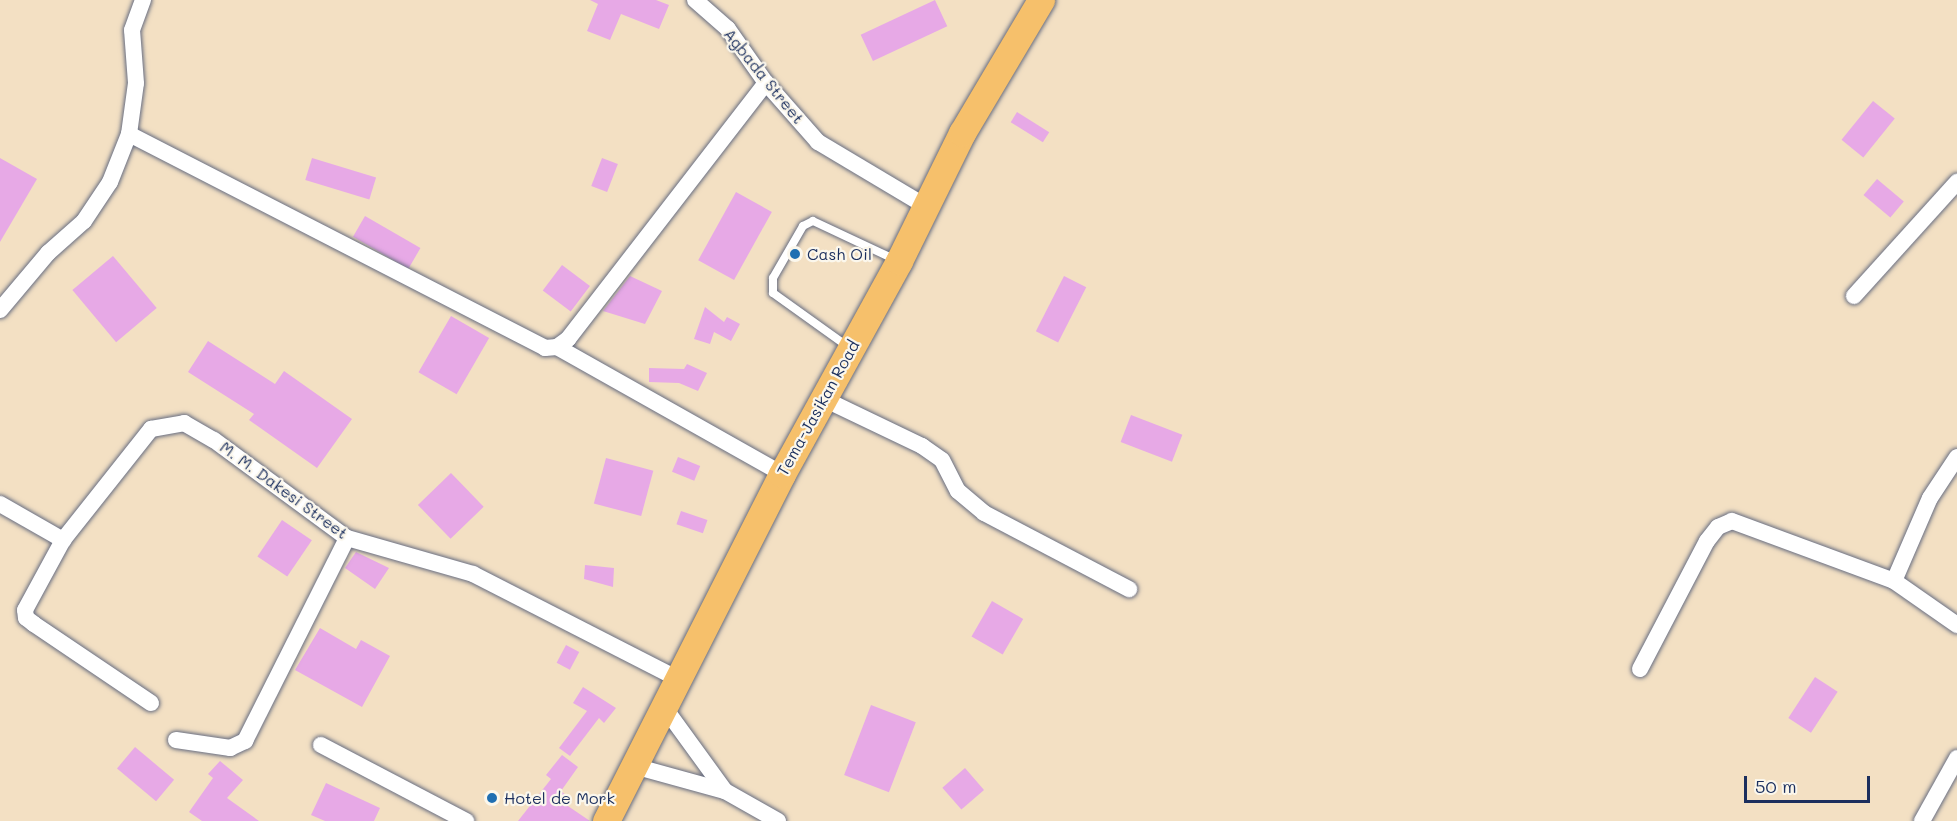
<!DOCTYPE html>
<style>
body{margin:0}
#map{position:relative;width:1957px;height:821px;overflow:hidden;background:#f3e0c3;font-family:Mali,sans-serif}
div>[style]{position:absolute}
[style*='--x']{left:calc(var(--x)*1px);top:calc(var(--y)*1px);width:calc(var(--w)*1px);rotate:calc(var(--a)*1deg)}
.building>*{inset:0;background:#e7a9e6;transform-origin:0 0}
.roads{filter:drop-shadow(0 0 2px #676d81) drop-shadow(0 0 2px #676d81)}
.service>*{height:8px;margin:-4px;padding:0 4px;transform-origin:4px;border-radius:4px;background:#fff}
.minor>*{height:16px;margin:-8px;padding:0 8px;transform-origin:8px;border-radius:8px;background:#fff}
.trunk>*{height:27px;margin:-13.5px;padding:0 13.5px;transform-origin:13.5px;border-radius:13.5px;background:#f6c06b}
.dots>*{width:16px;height:16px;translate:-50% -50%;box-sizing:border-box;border:3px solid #fbf7ec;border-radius:50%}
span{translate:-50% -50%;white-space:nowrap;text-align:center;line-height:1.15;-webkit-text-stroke:4.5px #fbf7ec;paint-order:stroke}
.street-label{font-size:16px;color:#1b2f5e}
.poi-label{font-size:16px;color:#1b2f5e}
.left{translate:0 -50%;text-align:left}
.scale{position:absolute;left:1744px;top:776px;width:126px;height:27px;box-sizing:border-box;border:3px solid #1b2f5e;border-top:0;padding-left:8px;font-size:18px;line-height:21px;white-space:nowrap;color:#1b2f5e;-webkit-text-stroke:4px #fbf7ec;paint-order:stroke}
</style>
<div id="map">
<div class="building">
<div style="clip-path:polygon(590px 0,656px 0,669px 5px,659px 29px,621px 14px,610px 40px,587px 31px,598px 4px)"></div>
<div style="left:935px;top:0;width:29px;height:82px;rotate:65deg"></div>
<div style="left:1873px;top:101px;width:28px;height:50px;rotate:39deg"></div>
<div style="left:1017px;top:112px;width:38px;height:12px;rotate:32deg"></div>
<div style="clip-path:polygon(0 158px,37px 179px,0 242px)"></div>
<div style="left:312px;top:158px;width:67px;height:23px;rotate:17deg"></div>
<div style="left:602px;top:158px;width:17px;height:30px;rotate:21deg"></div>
<div style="left:1877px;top:179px;width:35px;height:21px;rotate:40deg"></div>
<div style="left:736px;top:192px;width:41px;height:78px;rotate:29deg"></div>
<div style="left:365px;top:216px;width:64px;height:24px;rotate:30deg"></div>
<div style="left:113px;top:256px;width:68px;height:53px;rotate:50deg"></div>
<div style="left:562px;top:265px;width:35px;height:32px;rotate:37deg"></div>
<div style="clip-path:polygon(630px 276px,662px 291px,645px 324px,603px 311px)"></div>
<div style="left:1064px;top:276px;width:25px;height:62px;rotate:27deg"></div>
<div style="clip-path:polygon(705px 307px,724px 322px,727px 317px,740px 324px,731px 341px,714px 332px,710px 344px,694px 339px)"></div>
<div style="left:451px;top:316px;width:44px;height:65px;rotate:30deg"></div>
<div style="clip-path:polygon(208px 341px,275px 384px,284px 371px,352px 419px,317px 468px,249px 420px,254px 414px,188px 372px)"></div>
<div style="clip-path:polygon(687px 364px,707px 373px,698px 391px,679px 383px,649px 382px,649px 368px,684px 369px)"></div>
<div style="left:1131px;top:415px;width:55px;height:29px;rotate:21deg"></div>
<div style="left:678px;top:457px;width:24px;height:16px;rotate:22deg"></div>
<div style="left:606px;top:458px;width:49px;height:47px;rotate:15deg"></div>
<div style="left:451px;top:473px;width:47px;height:46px;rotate:46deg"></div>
<div style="left:681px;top:511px;width:28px;height:14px;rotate:19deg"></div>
<div style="left:282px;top:520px;width:36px;height:44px;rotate:34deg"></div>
<div style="clip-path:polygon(356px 552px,389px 568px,375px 589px,345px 568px)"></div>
<div style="clip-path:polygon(585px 565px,614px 568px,613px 587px,584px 579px)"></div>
<div style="left:992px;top:601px;width:36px;height:41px;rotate:30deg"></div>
<div style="clip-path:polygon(320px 628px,356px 649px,361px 640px,390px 656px,362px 707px,295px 670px)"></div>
<div style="left:566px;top:645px;width:15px;height:20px;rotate:28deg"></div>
<div style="left:1815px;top:677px;width:27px;height:49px;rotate:33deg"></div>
<div style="clip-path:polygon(583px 687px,616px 708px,604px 723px,599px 718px,570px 756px,559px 748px,587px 711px,573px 703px)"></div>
<div style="left:871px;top:705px;width:48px;height:75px;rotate:21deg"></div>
<div style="left:135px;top:747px;width:51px;height:28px;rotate:40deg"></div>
<div style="clip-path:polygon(562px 755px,578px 767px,561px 791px,567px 796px,562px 802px,590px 821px,518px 821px,551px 779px,546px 775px)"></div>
<div style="clip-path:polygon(220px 761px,243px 780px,227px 798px,259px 821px,202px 821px,189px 812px,213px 778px,208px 774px)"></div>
<div style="left:965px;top:768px;width:29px;height:30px;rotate:49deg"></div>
<div style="clip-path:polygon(326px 783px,380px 808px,374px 821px,325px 821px,311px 815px)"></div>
</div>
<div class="roads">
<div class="service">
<div style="--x:847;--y:346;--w:91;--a:-144.4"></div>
<div style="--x:773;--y:293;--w:15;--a:-90"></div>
<div style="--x:773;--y:278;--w:60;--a:-60"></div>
<div style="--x:803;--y:226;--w:11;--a:-27"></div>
<div style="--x:813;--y:221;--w:92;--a:25.2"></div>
</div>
<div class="minor">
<div style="--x:695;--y:0;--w:44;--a:41.3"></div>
<div style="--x:728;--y:29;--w:66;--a:54.9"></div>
<div style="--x:766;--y:83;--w:79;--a:48.6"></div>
<div style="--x:818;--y:142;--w:127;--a:30.8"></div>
<div style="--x:129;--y:134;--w:468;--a:27.2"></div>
<div style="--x:545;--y:348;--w:12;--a:-5"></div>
<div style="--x:557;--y:347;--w:14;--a:-36"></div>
<div style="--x:568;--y:339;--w:324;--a:-52.3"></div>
<div style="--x:1854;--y:296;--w:154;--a:-47.9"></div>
<div style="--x:0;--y:310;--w:75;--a:-49.9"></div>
<div style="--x:48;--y:253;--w:48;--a:-41.6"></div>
<div style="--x:84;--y:221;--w:47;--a:-56.3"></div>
<div style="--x:110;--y:182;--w:52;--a:-68.4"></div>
<div style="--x:129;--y:134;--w:51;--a:-82.2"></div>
<div style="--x:136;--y:83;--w:53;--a:-94.3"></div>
<div style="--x:132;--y:30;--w:32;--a:-70"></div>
<div style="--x:557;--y:347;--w:258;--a:29.4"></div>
<div style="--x:824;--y:399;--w:109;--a:25.6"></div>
<div style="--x:922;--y:446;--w:24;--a:35"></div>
<div style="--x:942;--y:460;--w:35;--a:63"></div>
<div style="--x:958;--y:491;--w:34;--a:40"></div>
<div style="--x:984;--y:513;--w:164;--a:27.7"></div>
<div style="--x:0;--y:504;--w:73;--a:29.7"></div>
<div style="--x:1894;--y:581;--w:90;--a:-66.6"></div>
<div style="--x:1930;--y:498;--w:49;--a:-56.6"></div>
<div style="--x:1640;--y:669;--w:144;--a:-62.4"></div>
<div style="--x:1707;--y:541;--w:18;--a:-52"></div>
<div style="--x:1718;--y:527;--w:15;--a:-23"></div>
<div style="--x:1732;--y:521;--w:173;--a:20.3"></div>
<div style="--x:1894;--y:581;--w:77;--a:34.9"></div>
<div style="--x:151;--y:703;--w:141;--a:-146"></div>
<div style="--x:34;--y:624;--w:10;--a:-143"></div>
<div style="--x:26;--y:618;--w:8;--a:-97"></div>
<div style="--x:25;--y:610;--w:80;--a:-61.5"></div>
<div style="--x:63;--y:540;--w:142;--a:-51.6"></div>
<div style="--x:151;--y:429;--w:34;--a:-10"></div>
<div style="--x:184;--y:423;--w:34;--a:30"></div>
<div style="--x:214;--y:440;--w:165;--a:36.4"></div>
<div style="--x:347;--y:538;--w:131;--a:15.9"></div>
<div style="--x:473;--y:574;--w:230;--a:27.1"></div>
<div style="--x:664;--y:707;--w:104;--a:54"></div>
<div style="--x:725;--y:791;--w:61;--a:29.5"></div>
<div style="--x:176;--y:740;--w:55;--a:8.4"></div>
<div style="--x:230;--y:748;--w:17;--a:-25"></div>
<div style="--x:245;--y:741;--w:227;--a:-63.3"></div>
<div style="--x:321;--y:745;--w:164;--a:27.7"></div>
<div style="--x:634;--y:766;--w:94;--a:15.4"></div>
<div style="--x:1922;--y:821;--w:72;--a:-60.9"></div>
</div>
<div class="trunk">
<div style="--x:606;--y:821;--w:389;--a:-63.1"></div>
<div style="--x:782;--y:474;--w:243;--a:-61.2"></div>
<div style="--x:899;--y:261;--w:143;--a:-63.8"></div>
<div style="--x:962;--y:133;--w:155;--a:-59.3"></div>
</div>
</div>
<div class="dots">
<div style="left:795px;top:254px;background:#1f6fb2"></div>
<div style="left:492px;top:798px;background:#1f6fb2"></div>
</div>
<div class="street-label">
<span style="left:764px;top:76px;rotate:51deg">Agbada Street</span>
<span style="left:818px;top:408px;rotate:-61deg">Tema-Jasikan Road</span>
<span style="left:284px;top:490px;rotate:36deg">M. M. Dakesi Street</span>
</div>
<div class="poi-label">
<span class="left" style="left:807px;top:254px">Cash Oil</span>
<span class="left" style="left:504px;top:798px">Hotel de Mork</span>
</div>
<div class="scale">50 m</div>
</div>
